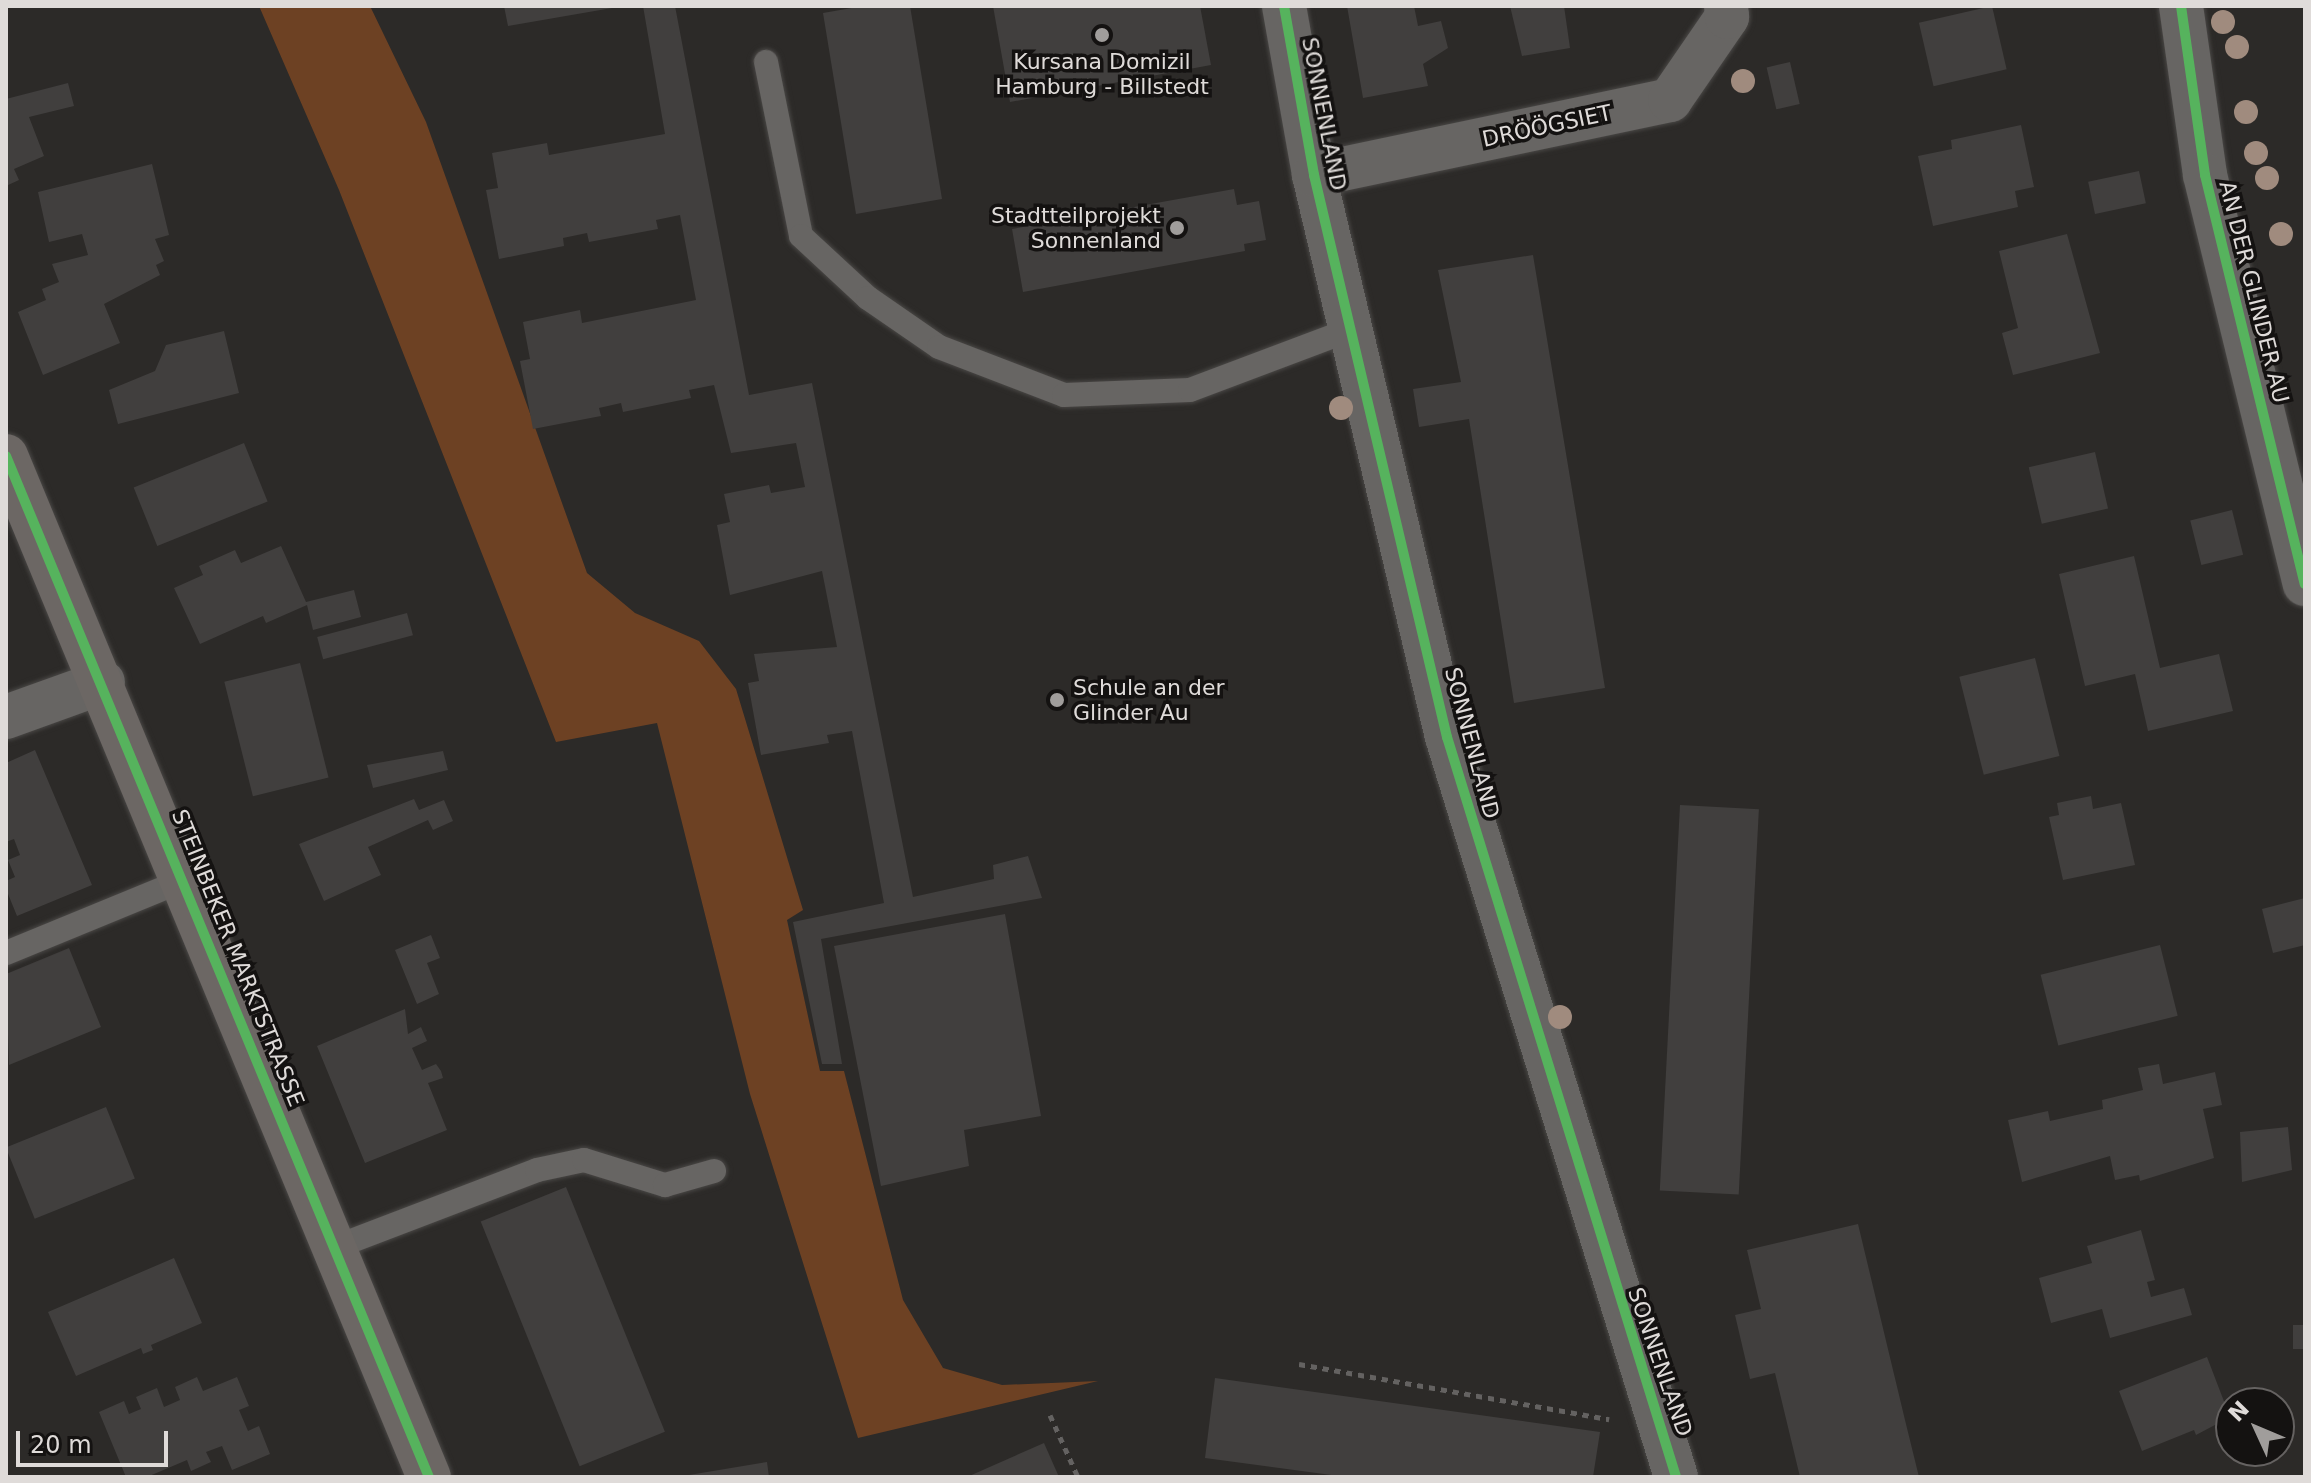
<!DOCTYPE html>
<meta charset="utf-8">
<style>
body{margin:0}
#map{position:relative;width:2311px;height:1483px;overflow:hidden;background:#2c2a28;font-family:"DejaVu Sans",sans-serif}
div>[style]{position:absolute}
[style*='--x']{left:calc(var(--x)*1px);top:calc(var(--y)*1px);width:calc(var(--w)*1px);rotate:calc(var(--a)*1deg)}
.green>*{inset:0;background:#6d4123}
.building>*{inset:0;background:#413f3e;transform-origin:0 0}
.path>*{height:5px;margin-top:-2.5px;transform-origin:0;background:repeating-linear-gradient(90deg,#646261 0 6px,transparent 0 12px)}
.roads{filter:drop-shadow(0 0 2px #494745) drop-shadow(0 0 2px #494745)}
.lane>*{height:24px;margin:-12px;padding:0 12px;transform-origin:12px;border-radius:12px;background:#676563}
.street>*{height:44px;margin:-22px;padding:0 22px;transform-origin:22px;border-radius:22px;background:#676563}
.secondary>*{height:44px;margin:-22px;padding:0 22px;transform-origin:22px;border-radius:22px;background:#6c6764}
.cycleway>*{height:10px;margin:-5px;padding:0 5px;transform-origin:5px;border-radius:5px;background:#56b35d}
.trees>*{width:24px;height:24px;margin:-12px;border-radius:50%;background:#a08b7e}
.dots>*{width:22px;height:22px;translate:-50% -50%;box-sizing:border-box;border:4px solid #141211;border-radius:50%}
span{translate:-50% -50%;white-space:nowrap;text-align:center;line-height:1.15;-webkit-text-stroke:7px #141211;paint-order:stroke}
.poi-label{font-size:22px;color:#dfdbd9}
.right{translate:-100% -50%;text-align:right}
.left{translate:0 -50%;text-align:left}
.street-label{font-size:22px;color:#dfdbd9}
.frame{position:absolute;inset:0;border:8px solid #dfdbd9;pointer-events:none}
.north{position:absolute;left:2215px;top:1387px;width:80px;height:80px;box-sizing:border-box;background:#141211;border:2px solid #656261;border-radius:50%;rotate:314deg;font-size:22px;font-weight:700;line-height:32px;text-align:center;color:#dfdbd9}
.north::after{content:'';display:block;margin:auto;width:28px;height:36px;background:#a09d9b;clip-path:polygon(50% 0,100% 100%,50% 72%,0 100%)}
.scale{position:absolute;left:16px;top:1431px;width:152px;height:36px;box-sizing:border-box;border:4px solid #dfdbd9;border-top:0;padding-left:10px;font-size:24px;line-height:28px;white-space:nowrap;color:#dfdbd9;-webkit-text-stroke:6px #141211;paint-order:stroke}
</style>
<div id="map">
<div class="green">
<div style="clip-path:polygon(259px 6px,370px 6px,426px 122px,587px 573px,635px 613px,699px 641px,736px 689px,803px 910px,787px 920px,820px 1071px,844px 1071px,903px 1300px,943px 1368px,1002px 1385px,1098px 1381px,858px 1438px,750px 1094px,657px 723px,556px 742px,339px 190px)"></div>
</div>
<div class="building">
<div style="clip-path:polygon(504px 6px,612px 6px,612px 8px,508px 26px)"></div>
<div style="clip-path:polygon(643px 6px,675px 6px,749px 395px,812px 383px,913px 897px,994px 879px,993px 865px,1028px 856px,1042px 898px,821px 939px,842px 1064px,822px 1064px,793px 922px,884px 903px,852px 731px,827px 735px,829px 743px,761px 755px,748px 683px,759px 681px,754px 654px,837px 647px,822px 571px,730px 595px,717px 525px,730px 522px,724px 494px,769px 485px,771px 493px,805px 487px,796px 443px,731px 453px,714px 385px,689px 390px,691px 398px,623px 412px,621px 403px,599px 408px,601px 416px,533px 429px,520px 361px,530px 359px,523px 322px,580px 310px,582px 323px,696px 300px,680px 215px,656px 220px,658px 229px,589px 242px,587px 233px,563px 238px,564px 246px,499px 259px,486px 190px,498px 188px,492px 153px,547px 143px,549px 155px,665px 134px)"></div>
<div style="clip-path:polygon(863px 6px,910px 6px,942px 199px,856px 214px,823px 13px)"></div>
<div style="clip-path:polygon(993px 6px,1200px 6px,1211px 65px,1010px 102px)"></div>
<div style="clip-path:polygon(1347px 6px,1414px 6px,1418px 26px,1441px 21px,1448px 48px,1423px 64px,1428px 86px,1363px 98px)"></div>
<div style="clip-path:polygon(1510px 6px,1564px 6px,1570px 48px,1522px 56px)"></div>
<div style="left:1992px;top:6px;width:65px;height:75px;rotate:77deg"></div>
<div style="left:1790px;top:62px;width:43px;height:24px;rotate:77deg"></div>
<div style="clip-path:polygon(68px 83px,74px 106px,29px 117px,44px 156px,14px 169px,19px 180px,6px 186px,6px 99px)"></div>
<div style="clip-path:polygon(2021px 125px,2034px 187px,2015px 191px,2018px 207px,1933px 226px,1918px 156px,1952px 149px,1951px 140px)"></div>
<div style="clip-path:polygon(152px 164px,169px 235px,155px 239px,164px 261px,156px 265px,160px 275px,104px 304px,120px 343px,43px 375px,18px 312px,46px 300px,42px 289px,59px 282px,52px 264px,88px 255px,82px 234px,49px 242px,38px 192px)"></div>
<div style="left:2139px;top:171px;width:33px;height:52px;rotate:78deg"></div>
<div style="clip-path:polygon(1234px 189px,1237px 205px,1259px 201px,1266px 240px,1244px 244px,1245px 251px,1023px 292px,1012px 229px)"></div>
<div style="clip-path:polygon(2067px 234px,2100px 353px,2013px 375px,2002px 333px,2018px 328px,1999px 251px)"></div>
<div style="clip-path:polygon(1533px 255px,1605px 688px,1514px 703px,1469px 419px,1419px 427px,1413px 389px,1461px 382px,1438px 270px)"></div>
<div style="clip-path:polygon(224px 331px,239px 393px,118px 424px,109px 390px,155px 371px,166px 345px)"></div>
<div style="left:244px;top:443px;width:63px;height:119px;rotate:68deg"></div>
<div style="left:2095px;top:452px;width:58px;height:68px;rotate:77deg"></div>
<div style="left:2232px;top:510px;width:46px;height:43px;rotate:76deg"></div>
<div style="clip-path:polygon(281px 546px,306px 602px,354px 590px,361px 617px,313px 630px,307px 605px,266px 623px,263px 616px,200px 644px,174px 588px,203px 575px,199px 566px,235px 550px,241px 563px)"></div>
<div style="clip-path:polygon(2134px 556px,2160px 668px,2219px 654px,2233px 711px,2148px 731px,2135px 674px,2085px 686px,2059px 574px)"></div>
<div style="left:407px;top:613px;width:23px;height:93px;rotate:75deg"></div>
<div style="left:2035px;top:658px;width:101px;height:78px;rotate:76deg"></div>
<div style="left:300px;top:663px;width:118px;height:78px;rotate:76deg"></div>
<div style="clip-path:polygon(35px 750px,92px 885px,17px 916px,6px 889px,6px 881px,15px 877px,8px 860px,20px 855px,14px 839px,6px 842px,6px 763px)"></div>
<div style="clip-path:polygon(443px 751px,448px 770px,373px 788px,367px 765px)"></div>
<div style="clip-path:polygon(2091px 796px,2093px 809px,2121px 803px,2135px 865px,2063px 880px,2049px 817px,2059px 815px,2057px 803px)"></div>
<div style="clip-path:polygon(414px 799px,419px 810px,444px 800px,453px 821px,433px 830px,428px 820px,368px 847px,381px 875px,324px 901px,299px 844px)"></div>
<div style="left:1680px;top:805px;width:79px;height:386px;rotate:3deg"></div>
<div style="clip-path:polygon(2305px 898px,2305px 945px,2273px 953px,2262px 909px)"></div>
<div style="clip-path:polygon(1005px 914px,1041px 1116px,964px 1130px,969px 1166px,881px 1186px,834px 946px)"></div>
<div style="clip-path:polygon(431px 935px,440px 958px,427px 963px,439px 994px,417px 1004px,395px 950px)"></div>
<div style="left:2160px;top:945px;width:73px;height:123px;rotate:76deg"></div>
<div style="clip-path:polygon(69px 948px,101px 1027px,9px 1065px,6px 974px)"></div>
<div style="clip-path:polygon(405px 1009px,408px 1034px,421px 1027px,427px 1041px,412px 1048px,422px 1070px,436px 1064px,441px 1071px,443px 1078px,428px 1083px,447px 1130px,365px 1163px,317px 1046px)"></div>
<div style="clip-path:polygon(2159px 1064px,2163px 1084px,2215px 1072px,2222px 1105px,2203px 1109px,2214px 1158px,2140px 1181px,2139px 1175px,2115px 1180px,2110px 1156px,2022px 1182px,2008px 1120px,2048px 1111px,2050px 1121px,2103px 1109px,2102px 1100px,2143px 1090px,2138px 1068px)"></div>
<div style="left:106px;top:1107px;width:77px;height:108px;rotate:68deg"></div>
<div style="clip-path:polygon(2288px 1127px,2292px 1170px,2242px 1182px,2240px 1132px)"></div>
<div style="left:566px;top:1187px;width:264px;height:92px;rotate:68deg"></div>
<div style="clip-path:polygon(1858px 1224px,1905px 1420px,1919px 1477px,1800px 1477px,1775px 1373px,1750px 1379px,1735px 1315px,1761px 1309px,1747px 1250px)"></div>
<div style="clip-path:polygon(2141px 1230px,2155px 1280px,2147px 1282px,2151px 1297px,2184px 1288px,2192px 1315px,2110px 1338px,2102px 1309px,2051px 1323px,2039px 1278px,2092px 1263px,2087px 1246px)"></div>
<div style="clip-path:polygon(174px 1258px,202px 1323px,151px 1345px,153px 1350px,143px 1354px,141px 1348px,76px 1376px,48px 1312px)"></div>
<div style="left:2293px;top:1325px;width:12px;height:24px"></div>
<div style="clip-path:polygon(2207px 1357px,2230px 1417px,2196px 1435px,2194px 1430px,2142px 1451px,2119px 1391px)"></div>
<div style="clip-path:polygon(197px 1377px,203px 1391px,237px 1377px,249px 1406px,239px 1410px,248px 1431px,259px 1426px,270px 1454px,232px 1470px,222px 1446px,206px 1452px,211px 1462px,191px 1471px,187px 1460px,147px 1477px,126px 1477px,99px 1412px,124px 1401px,129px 1414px,141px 1409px,136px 1397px,157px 1388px,164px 1407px,180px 1400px,175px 1387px)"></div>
<div style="clip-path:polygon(1215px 1378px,1600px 1432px,1593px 1477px,1346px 1477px,1205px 1458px)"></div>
<div style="clip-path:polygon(1044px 1443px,1059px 1477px,967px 1477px)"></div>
<div style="clip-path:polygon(767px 1462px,769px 1477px,689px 1477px,689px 1475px)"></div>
</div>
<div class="path">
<div style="--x:1299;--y:1364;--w:315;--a:10.1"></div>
<div style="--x:1050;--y:1415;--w:68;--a:65.7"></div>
</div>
<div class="roads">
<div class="lane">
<div style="--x:766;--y:62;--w:177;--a:78.6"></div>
<div style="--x:801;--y:236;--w:91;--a:42.8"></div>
<div style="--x:868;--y:298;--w:86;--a:34.6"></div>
<div style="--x:939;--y:347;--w:134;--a:21"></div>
<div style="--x:1064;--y:395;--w:126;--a:-2.3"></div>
<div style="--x:1190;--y:390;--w:171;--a:-20.6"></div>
<div style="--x:6;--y:953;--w:195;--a:-22.3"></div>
<div style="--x:333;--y:1248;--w:218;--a:-20.9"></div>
<div style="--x:537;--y:1170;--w:48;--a:-12"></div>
<div style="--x:584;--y:1160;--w:85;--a:17.2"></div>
<div style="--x:665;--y:1185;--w:51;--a:-15.9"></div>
</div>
<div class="street">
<div style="--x:1284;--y:6;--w:172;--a:79.9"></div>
<div style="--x:1314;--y:175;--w:578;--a:76.69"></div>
<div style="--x:1447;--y:737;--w:775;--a:72.8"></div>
<div style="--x:2181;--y:6;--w:171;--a:81.9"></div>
<div style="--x:2205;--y:175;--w:421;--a:76.3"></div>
<div style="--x:1314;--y:175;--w:364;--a:-11.9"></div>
<div style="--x:1670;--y:100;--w:101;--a:-55.5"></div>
<div style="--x:1727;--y:17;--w:11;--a:-95"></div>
<div style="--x:6;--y:717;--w:103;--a:-19.8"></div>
</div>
<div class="secondary">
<div style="--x:6;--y:456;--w:1105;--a:67.5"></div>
</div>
</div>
<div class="cycleway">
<div style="--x:1284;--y:6;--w:172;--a:79.9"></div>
<div style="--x:1314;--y:175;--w:578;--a:76.69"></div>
<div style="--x:1447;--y:737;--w:775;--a:72.8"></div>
<div style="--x:2181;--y:6;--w:171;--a:81.9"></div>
<div style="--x:2205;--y:175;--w:421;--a:76.3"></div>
<div style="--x:6;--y:456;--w:1105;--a:67.5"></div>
</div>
<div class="trees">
<div style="left:2223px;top:22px"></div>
<div style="left:2237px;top:47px"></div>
<div style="left:1743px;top:81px"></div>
<div style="left:2246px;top:112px"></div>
<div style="left:2256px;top:153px"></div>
<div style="left:2267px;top:178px"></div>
<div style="left:2281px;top:234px"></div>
<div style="left:1341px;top:408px"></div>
<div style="left:1560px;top:1017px"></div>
</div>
<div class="dots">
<div style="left:1102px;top:35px;background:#a09d9b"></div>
<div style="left:1177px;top:228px;background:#a09d9b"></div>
<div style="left:1057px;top:700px;background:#a09d9b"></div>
</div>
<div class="poi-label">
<span style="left:1102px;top:74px">Kursana Domizil<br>Hamburg - Billstedt</span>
<span class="right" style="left:1161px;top:228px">Stadtteilprojekt<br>Sonnenland</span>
<span class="left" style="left:1073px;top:700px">Schule an der<br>Glinder Au</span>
</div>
<div class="street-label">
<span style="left:1324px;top:114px;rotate:79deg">SONNENLAND</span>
<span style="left:1547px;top:126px;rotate:-12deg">DRÖÖGSIET</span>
<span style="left:2254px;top:292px;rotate:76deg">AN DER GLINDER AU</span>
<span style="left:1472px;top:743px;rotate:75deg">SONNENLAND</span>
<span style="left:238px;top:958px;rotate:68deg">STEINBEKER MARKTSTRASSE</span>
<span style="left:1660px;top:1362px;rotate:71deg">SONNENLAND</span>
</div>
<div class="frame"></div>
<div class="north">N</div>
<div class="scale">20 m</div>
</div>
